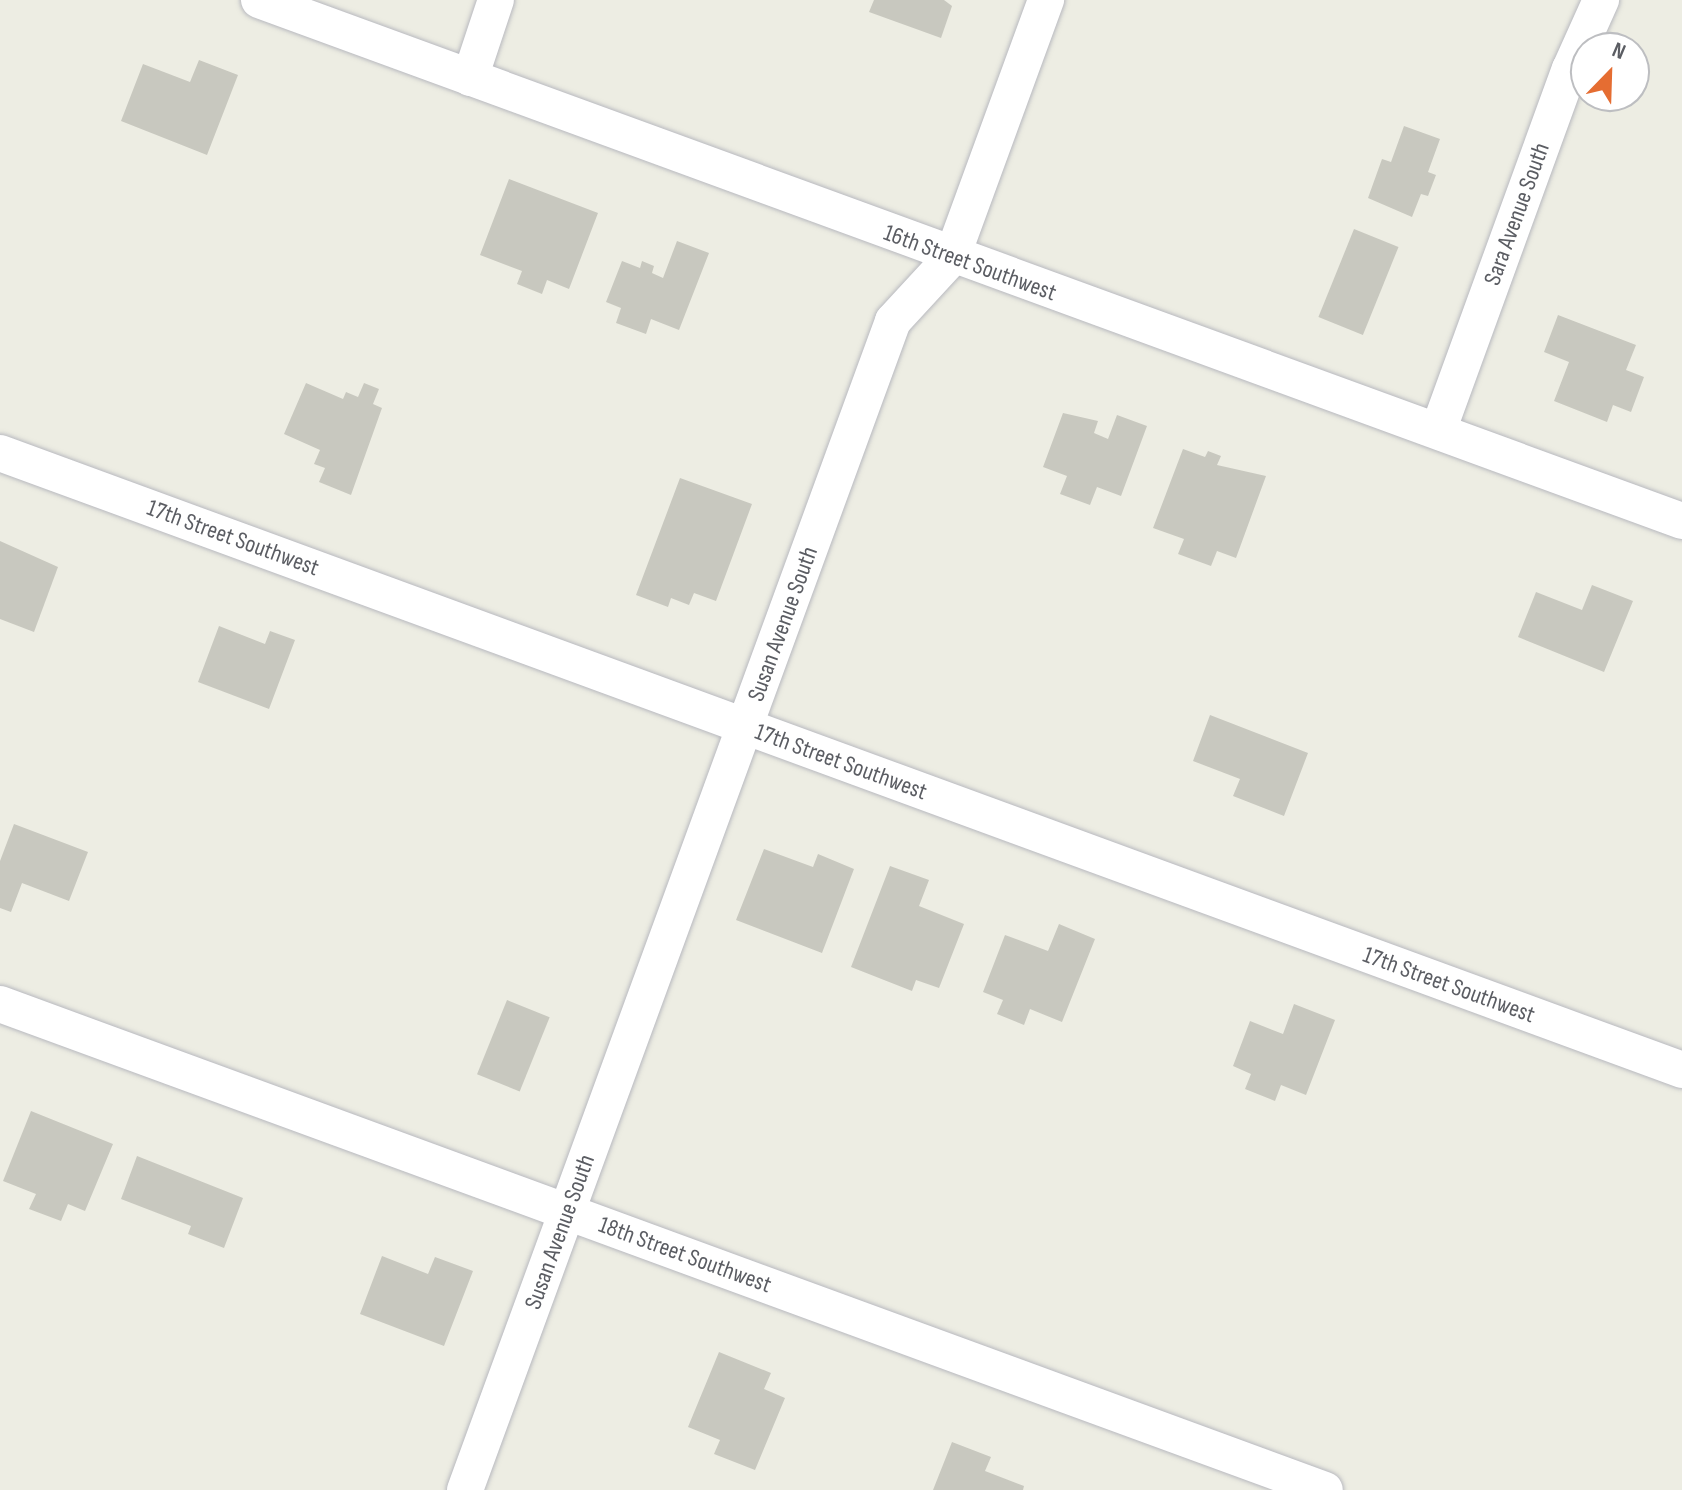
<!DOCTYPE html>
<style>
body{margin:0}
#map{position:relative;width:1682px;height:1490px;overflow:hidden;background:#edede3;font-family:"Sofia Sans Condensed",sans-serif}
div>[style]{position:absolute}
[style*='--x']{left:calc(var(--x)*1px);top:calc(var(--y)*1px);width:calc(var(--w)*1px);rotate:calc(var(--a)*1deg)}
.building>*{inset:0;background:#c8c8bf;transform-origin:0 0}
.roads{filter:drop-shadow(0 0 2px #b8b9bf) drop-shadow(0 0 2px #b8b9bf)}
.street>*{height:36px;margin:-18px;padding:0 18px;transform-origin:18px;border-radius:18px;background:#fff}
span{translate:-50% -50%;white-space:nowrap;text-align:center;line-height:1.15;-webkit-text-stroke:6px #fff;paint-order:stroke}
.street-label{font-size:24px;color:#5b5d63}
.north{position:absolute;left:1570px;top:32px;width:80px;height:80px;box-sizing:border-box;background:#fff;border:2px solid #bdbec1;border-radius:50%;rotate:23deg;font-size:22px;font-weight:700;line-height:32px;text-align:center;color:#5b5d63}
.north::after{content:'';display:block;margin:auto;width:28px;height:36px;background:#e56d32;clip-path:polygon(50% 0,100% 100%,50% 72%,0 100%)}
</style>
<div id="map">
<div class="building">
<div style="clip-path:polygon(874px 0,944px 0,952px 6px,941px 38px,869px 12px)"></div>
<div style="clip-path:polygon(199px 60px,238px 75px,207px 155px,121px 121px,143px 64px,190px 82px)"></div>
<div style="clip-path:polygon(1404px 126px,1440px 139px,1428px 172px,1436px 175px,1428px 196px,1421px 194px,1412px 217px,1368px 198px,1382px 159px,1391px 162px)"></div>
<div style="clip-path:polygon(509px 179px,598px 213px,569px 289px,547px 280px,542px 294px,517px 284px,522px 271px,480px 255px)"></div>
<div style="left:1354px;top:229px;width:48px;height:95px;rotate:22deg"></div>
<div style="clip-path:polygon(677px 241px,709px 253px,679px 330px,651px 319px,646px 334px,616px 323px,621px 308px,606px 302px,622px 261px,640px 268px,642px 261px,654px 266px,652px 273px,663px 278px)"></div>
<div style="clip-path:polygon(1558px 315px,1636px 345px,1626px 370px,1644px 377px,1631px 412px,1613px 405px,1607px 422px,1554px 401px,1569px 362px,1544px 352px)"></div>
<div style="clip-path:polygon(306px 383px,343px 399px,346px 392px,358px 397px,364px 383px,379px 389px,373px 404px,382px 408px,351px 495px,319px 482px,325px 468px,314px 464px,320px 450px,284px 434px)"></div>
<div style="clip-path:polygon(1063px 413px,1098px 421px,1094px 433px,1108px 439px,1117px 415px,1147px 426px,1121px 496px,1097px 487px,1090px 505px,1060px 494px,1067px 476px,1043px 467px)"></div>
<div style="clip-path:polygon(1183px 449px,1205px 457px,1208px 451px,1221px 456px,1217px 465px,1266px 476px,1236px 558px,1217px 551px,1211px 566px,1178px 554px,1184px 539px,1153px 528px)"></div>
<div style="clip-path:polygon(680px 478px,752px 504px,716px 601px,694px 593px,689px 605px,671px 598px,668px 607px,636px 595px)"></div>
<div style="clip-path:polygon(0 541px,58px 567px,34px 632px,0 619px)"></div>
<div style="clip-path:polygon(1592px 585px,1633px 601px,1604px 672px,1518px 637px,1536px 592px,1582px 610px)"></div>
<div style="clip-path:polygon(219px 626px,265px 644px,270px 631px,295px 640px,269px 709px,198px 682px)"></div>
<div style="clip-path:polygon(1210px 715px,1308px 753px,1284px 816px,1233px 796px,1240px 779px,1193px 761px)"></div>
<div style="clip-path:polygon(14px 824px,88px 852px,69px 901px,22px 883px,11px 912px,0 908px,0 861px)"></div>
<div style="clip-path:polygon(764px 849px,813px 867px,818px 854px,854px 869px,822px 953px,736px 920px)"></div>
<div style="clip-path:polygon(890px 866px,929px 880px,919px 906px,964px 924px,939px 988px,916px 980px,912px 991px,851px 967px)"></div>
<div style="clip-path:polygon(1059px 924px,1095px 939px,1062px 1022px,1030px 1009px,1024px 1025px,997px 1014px,1003px 1000px,983px 992px,1005px 935px,1048px 951px)"></div>
<div style="left:507px;top:1000px;width:46px;height:80px;rotate:22deg"></div>
<div style="clip-path:polygon(1294px 1004px,1335px 1020px,1306px 1095px,1281px 1085px,1275px 1101px,1245px 1089px,1251px 1074px,1233px 1066px,1250px 1021px,1283px 1034px)"></div>
<div style="clip-path:polygon(31px 1111px,113px 1144px,85px 1211px,68px 1204px,61px 1221px,29px 1209px,36px 1194px,3px 1181px)"></div>
<div style="clip-path:polygon(137px 1156px,243px 1198px,224px 1248px,188px 1234px,191px 1226px,121px 1199px)"></div>
<div style="clip-path:polygon(382px 1256px,428px 1274px,435px 1257px,473px 1271px,444px 1346px,360px 1314px)"></div>
<div style="clip-path:polygon(719px 1352px,771px 1373px,764px 1389px,785px 1398px,755px 1470px,714px 1454px,720px 1440px,688px 1427px)"></div>
<div style="clip-path:polygon(952px 1442px,991px 1457px,985px 1471px,1024px 1486px,1023px 1490px,933px 1490px)"></div>
</div>
<div class="roads">
<div class="street">
<div style="--x:259;--y:0;--w:1515;--a:20.11"></div>
<div style="--x:470;--y:78;--w:82;--a:-71.6"></div>
<div style="--x:1438;--y:431;--w:385;--a:-70"></div>
<div style="--x:1570;--y:69;--w:76;--a:-65.8"></div>
<div style="--x:0;--y:453;--w:1792;--a:20.14"></div>
<div style="--x:0;--y:1004;--w:1411;--a:20.14"></div>
<div style="--x:465;--y:1490;--w:1245;--a:-69.89"></div>
<div style="--x:893;--y:321;--w:87;--a:-47.3"></div>
<div style="--x:952;--y:257;--w:274;--a:-69.9"></div>
</div>
</div>
<div class="street-label">
<span style="left:1517px;top:214px;rotate:-70deg">Sara Avenue South</span>
<span style="left:970px;top:263px;rotate:20deg">16th Street Southwest</span>
<span style="left:233px;top:538px;rotate:20deg">17th Street Southwest</span>
<span style="left:783px;top:624px;rotate:-70deg">Susan Avenue South</span>
<span style="left:841px;top:762px;rotate:20deg">17th Street Southwest</span>
<span style="left:1449px;top:985px;rotate:20deg">17th Street Southwest</span>
<span style="left:560px;top:1232px;rotate:-70deg">Susan Avenue South</span>
<span style="left:685px;top:1255px;rotate:20deg">18th Street Southwest</span>
</div>
<div class="north">N</div>
</div>
